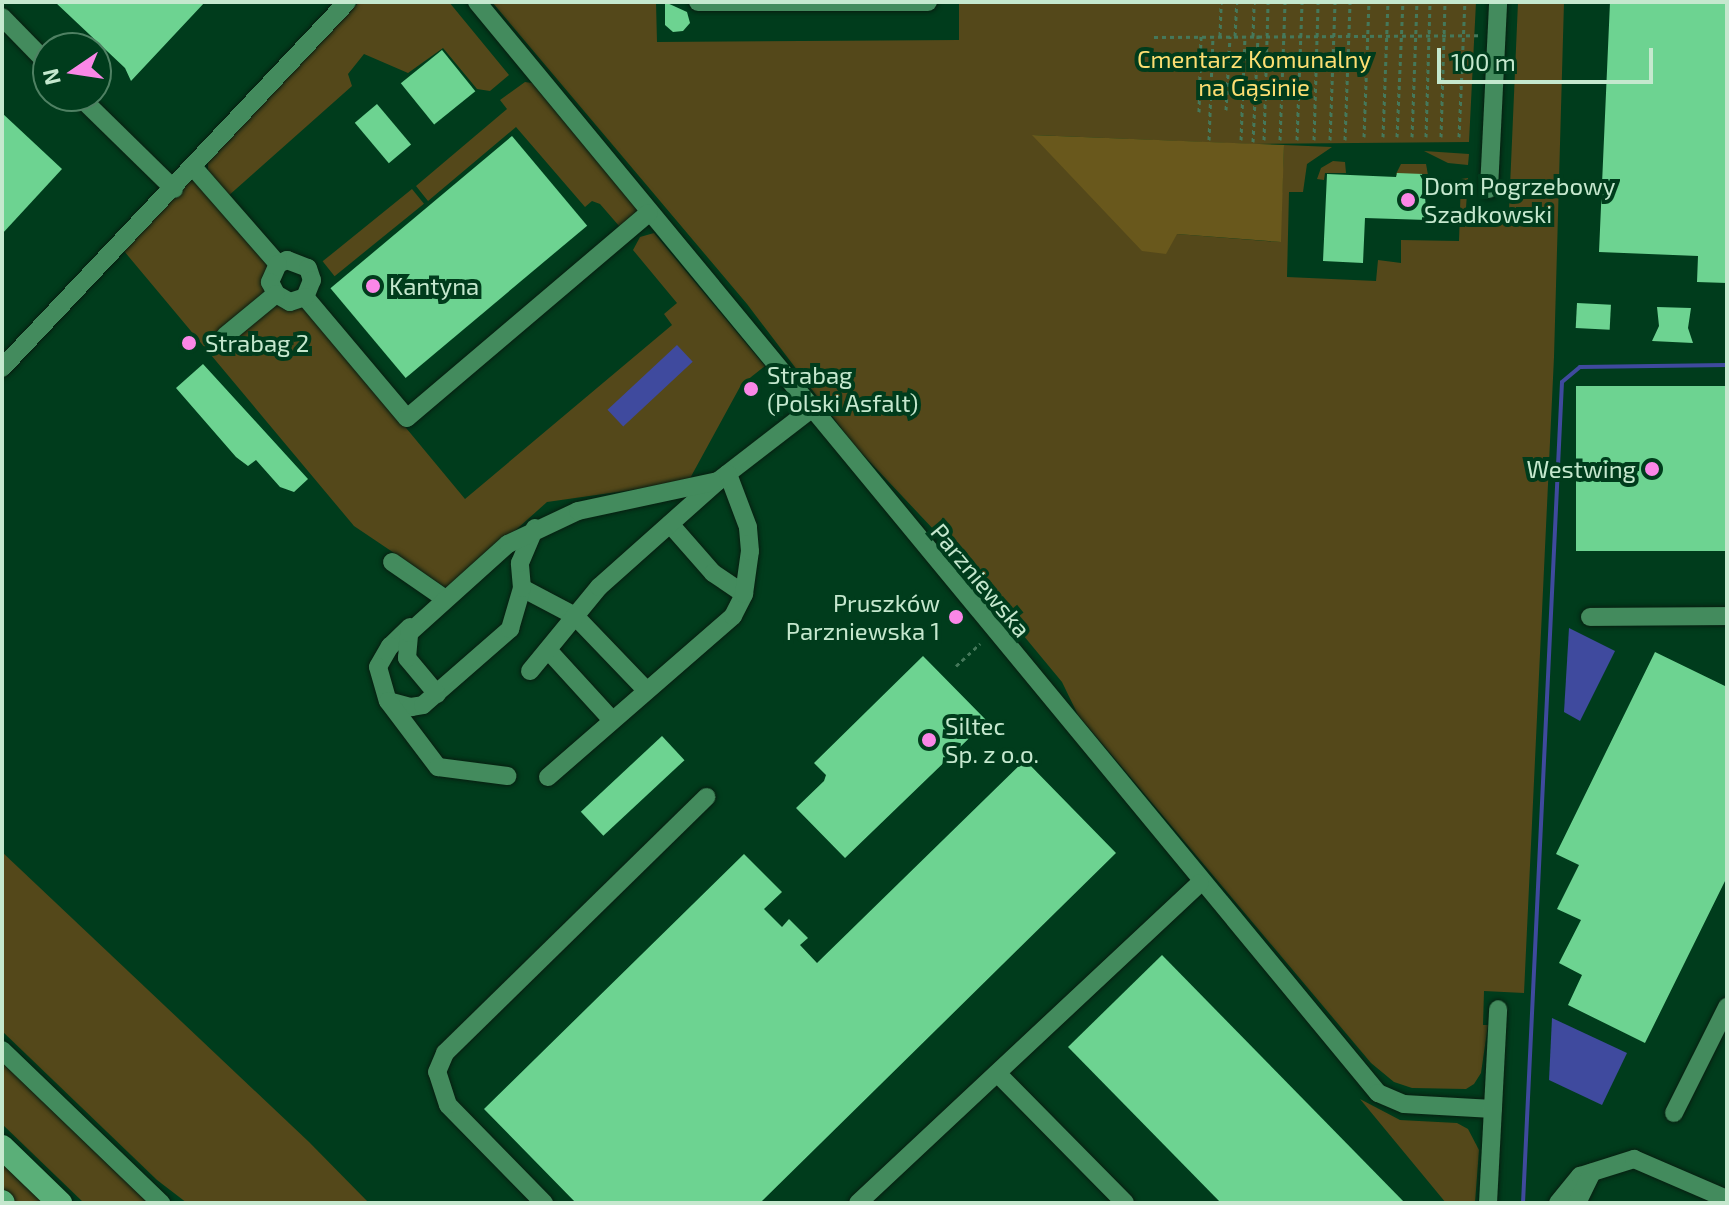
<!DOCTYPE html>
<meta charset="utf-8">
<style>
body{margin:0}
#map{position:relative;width:1729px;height:1205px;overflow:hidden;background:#003c1c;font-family:"Exo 2",sans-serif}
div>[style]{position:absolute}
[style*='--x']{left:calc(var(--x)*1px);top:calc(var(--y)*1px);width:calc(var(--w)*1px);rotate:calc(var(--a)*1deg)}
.green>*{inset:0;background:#54481a;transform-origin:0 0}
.forest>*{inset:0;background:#69581c}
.water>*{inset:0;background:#3f4a9e;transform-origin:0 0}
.stream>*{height:4px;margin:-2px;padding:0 2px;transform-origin:2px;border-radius:2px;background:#3f4a9e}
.building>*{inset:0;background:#6dd391;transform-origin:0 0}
.path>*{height:3px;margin-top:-1.5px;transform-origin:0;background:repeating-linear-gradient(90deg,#45785a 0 4px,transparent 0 8px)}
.roads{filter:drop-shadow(0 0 2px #071e10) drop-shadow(0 0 2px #071e10)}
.minor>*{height:18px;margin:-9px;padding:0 9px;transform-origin:9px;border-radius:9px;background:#438b5d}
.highway>*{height:24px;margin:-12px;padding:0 12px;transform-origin:12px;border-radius:12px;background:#5aaf78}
.dots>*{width:22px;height:22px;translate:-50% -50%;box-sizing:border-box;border:4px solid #003c1c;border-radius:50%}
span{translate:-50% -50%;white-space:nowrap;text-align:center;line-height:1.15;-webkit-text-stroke:8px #003c1c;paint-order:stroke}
.park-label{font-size:24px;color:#fcde72}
.poi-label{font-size:24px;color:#c5e8ce}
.left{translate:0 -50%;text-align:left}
.right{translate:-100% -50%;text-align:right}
.street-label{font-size:24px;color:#c5e8ce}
.frame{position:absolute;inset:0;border:4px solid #c5e8ce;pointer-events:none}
.north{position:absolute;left:32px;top:32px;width:80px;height:80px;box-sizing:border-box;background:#003c1c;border:2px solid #4f8163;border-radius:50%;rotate:257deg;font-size:22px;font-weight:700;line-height:32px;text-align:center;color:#c5e8ce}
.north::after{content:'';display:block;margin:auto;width:28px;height:36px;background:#fa87e7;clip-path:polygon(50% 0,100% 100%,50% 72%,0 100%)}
.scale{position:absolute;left:1437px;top:48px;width:216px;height:36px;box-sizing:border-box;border:4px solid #c5e8ce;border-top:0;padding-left:10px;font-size:24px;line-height:28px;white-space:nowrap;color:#c5e8ce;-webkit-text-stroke:6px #003c1c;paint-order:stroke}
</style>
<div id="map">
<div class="green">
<div style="clip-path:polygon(359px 2px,449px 2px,509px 75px,490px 91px,477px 89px,443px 48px,408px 73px,364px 54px,348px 74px,352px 86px,227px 197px,208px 175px,208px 162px)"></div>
<div style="clip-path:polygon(492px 2px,656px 2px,657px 42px,959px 40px,959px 2px,1476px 2px,1469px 142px,1251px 144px,1033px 135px,1091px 193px,1177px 234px,1280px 242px,1284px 145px,1332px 147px,1307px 164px,1303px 192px,1289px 192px,1287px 277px,1376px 281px,1378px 260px,1401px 263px,1401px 240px,1459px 241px,1461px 179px,1468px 178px,1466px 208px,1509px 210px,1518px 2px,1564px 2px,1554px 357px,1524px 993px,1484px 991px,1483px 1025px,1488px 1025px,1481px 1073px,1474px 1084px,1466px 1089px,1412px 1088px,1394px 1082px,1371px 1063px,1078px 715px,1062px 682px,951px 548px,854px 445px,747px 304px)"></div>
<div style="clip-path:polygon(525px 82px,532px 83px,638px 210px,632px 228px,620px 227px,600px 204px,592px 201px,585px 207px,516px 127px,428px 201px,416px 186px,507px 109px,500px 100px)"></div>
<div style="clip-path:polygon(1424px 151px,1469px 154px,1468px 165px,1448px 163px)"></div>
<div style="clip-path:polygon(1333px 161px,1345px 162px,1346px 173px,1325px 173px,1324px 180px,1317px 179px,1321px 168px)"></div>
<div style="clip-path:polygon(1401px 164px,1426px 164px,1428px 175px,1396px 174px)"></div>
<div style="clip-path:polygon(191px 179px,201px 182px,270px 265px,265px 277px,304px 305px,465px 499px,672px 325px,664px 314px,677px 303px,633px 250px,640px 237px,654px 233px,765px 366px,741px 385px,688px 482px,547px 502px,449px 590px,354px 526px,124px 251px)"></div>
<div style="left:412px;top:189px;width:19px;height:115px;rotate:51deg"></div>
<div style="clip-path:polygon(2px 852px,309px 1142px,369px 1203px,187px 1203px,157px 1180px,2px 1031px)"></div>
<div style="clip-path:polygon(2px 1059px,150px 1203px,84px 1203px,2px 1124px)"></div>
<div style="clip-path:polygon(1360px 1099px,1400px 1120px,1457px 1123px,1468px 1129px,1479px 1150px,1475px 1203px,1446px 1203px)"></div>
<div style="clip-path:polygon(2px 1158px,48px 1203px,15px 1203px,2px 1191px)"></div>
</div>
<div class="forest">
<div style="clip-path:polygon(1032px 135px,1284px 145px,1281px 242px,1177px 234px,1166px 254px,1142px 251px)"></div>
</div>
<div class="water">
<div style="left:677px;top:345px;width:23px;height:95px;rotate:47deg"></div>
<div style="clip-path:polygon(1569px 628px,1615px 651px,1580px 721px,1564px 712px)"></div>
<div style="clip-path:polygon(1552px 1018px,1627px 1053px,1602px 1105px,1549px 1080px)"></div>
</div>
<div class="stream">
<div style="--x:1523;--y:1203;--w:822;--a:-87.28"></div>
<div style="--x:1562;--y:382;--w:23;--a:-40"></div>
<div style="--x:1580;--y:367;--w:147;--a:-0.8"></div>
</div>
<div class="building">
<div style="clip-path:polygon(55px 2px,205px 2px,131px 81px,125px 68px)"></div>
<div style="clip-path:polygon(665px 2px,687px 12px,690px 23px,683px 31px,673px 32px,665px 25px)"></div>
<div style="clip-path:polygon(1610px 2px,1727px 2px,1727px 283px,1697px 282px,1698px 256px,1599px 252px)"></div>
<div style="left:442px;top:50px;width:53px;height:53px;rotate:51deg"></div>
<div style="left:377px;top:104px;width:53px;height:29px;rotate:50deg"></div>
<div style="clip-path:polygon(2px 113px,62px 169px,2px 234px)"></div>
<div style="left:512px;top:136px;width:117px;height:237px;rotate:50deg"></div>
<div style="clip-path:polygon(1397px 173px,1423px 174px,1427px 220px,1365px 218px,1363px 263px,1323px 261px,1327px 174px,1396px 177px)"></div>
<div style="left:1577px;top:303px;width:34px;height:25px;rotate:3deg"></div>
<div style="clip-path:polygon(1657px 307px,1691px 308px,1688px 328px,1693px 343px,1652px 341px,1659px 326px)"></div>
<div style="clip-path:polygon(203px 364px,308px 479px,294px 492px,280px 487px,256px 460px,248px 466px,236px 457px,176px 388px)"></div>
<div style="left:1727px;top:386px;width:165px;height:151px;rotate:90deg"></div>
<div style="clip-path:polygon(1655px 652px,1727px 687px,1727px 877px,1645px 1043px,1568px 1005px,1582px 975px,1559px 963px,1581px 920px,1557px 909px,1579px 865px,1556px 854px)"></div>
<div style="clip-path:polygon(923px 656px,987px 721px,845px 858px,796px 808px,824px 781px,826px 775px,814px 763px)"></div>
<div style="left:662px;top:736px;width:33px;height:111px;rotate:47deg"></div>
<div style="clip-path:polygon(1025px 760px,1116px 853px,760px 1203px,576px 1203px,484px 1109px,744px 854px,782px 892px,764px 909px,782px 927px,789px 919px,808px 938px,800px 945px,817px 963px)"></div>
<div style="clip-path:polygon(1162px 955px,1405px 1203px,1221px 1203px,1068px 1047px)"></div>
</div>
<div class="path">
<div style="--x:1220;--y:36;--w:34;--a:-88"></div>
<div style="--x:1235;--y:36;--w:34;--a:-87"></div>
<div style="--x:1253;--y:36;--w:34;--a:-88"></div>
<div style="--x:1154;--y:37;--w:328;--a:-0.3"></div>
<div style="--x:1226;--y:110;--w:74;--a:-86.9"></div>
<div style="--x:1199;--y:112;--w:76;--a:-88.5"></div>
<div style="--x:1364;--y:137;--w:135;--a:-87.9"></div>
<div style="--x:1383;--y:137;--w:135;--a:-87.9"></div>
<div style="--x:1397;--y:137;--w:135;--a:-87.5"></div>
<div style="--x:1412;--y:137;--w:135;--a:-87.9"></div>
<div style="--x:1426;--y:137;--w:135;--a:-88.3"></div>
<div style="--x:1441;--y:137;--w:135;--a:-88.3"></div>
<div style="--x:1459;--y:137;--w:135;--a:-87.5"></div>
<div style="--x:1209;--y:140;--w:104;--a:-87.8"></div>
<div style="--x:1241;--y:140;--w:104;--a:-87.8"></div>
<div style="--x:1264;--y:140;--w:138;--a:-88.3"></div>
<div style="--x:1280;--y:140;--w:138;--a:-87.9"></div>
<div style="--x:1297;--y:140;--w:138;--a:-87.9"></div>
<div style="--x:1314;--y:140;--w:138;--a:-88.3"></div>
<div style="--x:1330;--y:140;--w:138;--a:-87.9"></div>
<div style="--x:1345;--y:140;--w:138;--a:-87.9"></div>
<div style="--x:1253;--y:142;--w:107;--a:-87.3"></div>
<div style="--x:956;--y:666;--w:33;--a:-43"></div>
</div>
<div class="roads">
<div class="minor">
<div style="--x:477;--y:2;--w:1415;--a:50.45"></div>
<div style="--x:1378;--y:1093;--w:28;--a:23"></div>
<div style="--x:1404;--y:1104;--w:89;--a:3.2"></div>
<div style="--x:698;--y:2;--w:230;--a:0"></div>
<div style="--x:2;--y:17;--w:66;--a:45.6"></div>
<div style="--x:79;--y:96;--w:133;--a:44.4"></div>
<div style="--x:194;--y:168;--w:128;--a:48.8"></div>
<div style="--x:278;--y:264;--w:10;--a:-24"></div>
<div style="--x:287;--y:260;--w:22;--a:21"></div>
<div style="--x:308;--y:268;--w:13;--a:72"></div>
<div style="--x:312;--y:280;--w:18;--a:112"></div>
<div style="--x:305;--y:297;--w:158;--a:49.9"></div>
<div style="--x:407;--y:418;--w:317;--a:-40.3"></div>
<div style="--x:1489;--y:189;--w:187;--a:-87.2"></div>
<div style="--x:278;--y:264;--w:20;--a:114"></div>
<div style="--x:270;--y:282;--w:13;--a:63"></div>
<div style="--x:276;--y:294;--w:16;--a:30"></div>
<div style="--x:290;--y:302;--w:16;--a:-18"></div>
<div style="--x:225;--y:336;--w:66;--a:-39.5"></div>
<div style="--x:2;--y:368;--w:503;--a:-46.69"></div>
<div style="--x:670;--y:524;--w:65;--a:48.7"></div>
<div style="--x:713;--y:573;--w:37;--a:34"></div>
<div style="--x:392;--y:562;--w:63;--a:34.7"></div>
<div style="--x:522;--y:588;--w:60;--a:27.8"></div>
<div style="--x:575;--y:616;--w:103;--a:46.2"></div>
<div style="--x:1590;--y:617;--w:137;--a:-0.4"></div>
<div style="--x:410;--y:627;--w:28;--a:136"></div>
<div style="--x:390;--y:646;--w:24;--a:120"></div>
<div style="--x:378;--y:667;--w:35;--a:74"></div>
<div style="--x:388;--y:701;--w:24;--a:15"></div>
<div style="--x:411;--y:707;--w:12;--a:-9"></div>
<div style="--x:423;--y:705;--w:116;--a:-41.1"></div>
<div style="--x:510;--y:629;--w:43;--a:-73.7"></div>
<div style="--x:522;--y:588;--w:25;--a:-95"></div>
<div style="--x:520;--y:563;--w:38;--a:-67"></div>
<div style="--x:548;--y:650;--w:95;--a:47.6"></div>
<div style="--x:530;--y:671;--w:109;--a:-50.6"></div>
<div style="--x:599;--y:587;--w:159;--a:-41.7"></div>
<div style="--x:718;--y:481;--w:116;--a:-37.7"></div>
<div style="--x:437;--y:694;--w:47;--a:-129.8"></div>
<div style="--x:407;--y:658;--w:25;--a:-85"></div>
<div style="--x:409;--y:633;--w:133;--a:-42"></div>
<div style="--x:508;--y:544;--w:77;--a:-25.2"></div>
<div style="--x:578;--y:511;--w:143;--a:-12.1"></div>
<div style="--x:388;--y:701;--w:83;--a:52.9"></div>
<div style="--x:438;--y:767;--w:70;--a:7.4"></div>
<div style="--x:548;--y:777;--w:245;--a:-41"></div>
<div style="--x:733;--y:616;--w:25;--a:-63"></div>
<div style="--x:744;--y:594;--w:43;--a:-82.1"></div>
<div style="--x:750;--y:551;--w:24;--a:-95"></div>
<div style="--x:748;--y:527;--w:57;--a:-110.7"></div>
<div style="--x:2;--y:1050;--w:221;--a:43.9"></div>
<div style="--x:998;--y:1074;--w:181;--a:45.4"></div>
<div style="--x:1674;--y:1113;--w:119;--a:-63.4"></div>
<div style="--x:544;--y:1203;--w:137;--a:-134.4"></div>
<div style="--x:448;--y:1105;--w:35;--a:-108"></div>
<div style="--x:437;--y:1072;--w:21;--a:-67"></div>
<div style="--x:445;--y:1053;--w:366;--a:-44.4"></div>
<div style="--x:858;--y:1203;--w:468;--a:-43.1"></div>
<div style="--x:1488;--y:1203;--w:194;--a:-87"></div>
<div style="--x:1558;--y:1203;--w:35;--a:-51"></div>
<div style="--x:1580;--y:1176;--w:57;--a:-17.5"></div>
<div style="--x:1634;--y:1159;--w:101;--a:23.3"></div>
<div style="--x:1577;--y:1203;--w:34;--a:-64"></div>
</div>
<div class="highway">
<div style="--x:2;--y:1147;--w:81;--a:44"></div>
<div style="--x:2;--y:1202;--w:1;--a:45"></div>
</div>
</div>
<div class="dots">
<div style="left:1408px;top:200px;background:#fa87e7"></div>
<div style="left:373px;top:286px;background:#fa87e7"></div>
<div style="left:189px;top:343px;background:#fa87e7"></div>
<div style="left:751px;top:389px;background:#fa87e7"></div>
<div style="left:1652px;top:469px;background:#fa87e7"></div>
<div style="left:956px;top:617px;background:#fa87e7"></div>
<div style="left:929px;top:740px;background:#fa87e7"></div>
</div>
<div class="park-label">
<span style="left:1254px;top:73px">Cmentarz Komunalny<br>na Gąsinie</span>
</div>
<div class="poi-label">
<span class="left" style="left:1424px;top:200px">Dom Pogrzebowy<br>Szadkowski</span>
<span class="left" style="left:389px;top:286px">Kantyna</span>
<span class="left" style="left:205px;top:343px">Strabag 2</span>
<span class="left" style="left:767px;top:389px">Strabag<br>(Polski Asfalt)</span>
<span class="right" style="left:1636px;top:469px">Westwing</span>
<span class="right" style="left:940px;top:617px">Pruszków<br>Parzniewska 1</span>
<span class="left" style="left:945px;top:740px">Siltec<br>Sp. z o.o.</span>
</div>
<div class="street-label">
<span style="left:981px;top:580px;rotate:50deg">Parzniewska</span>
</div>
<div class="frame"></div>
<div class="north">N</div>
<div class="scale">100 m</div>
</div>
